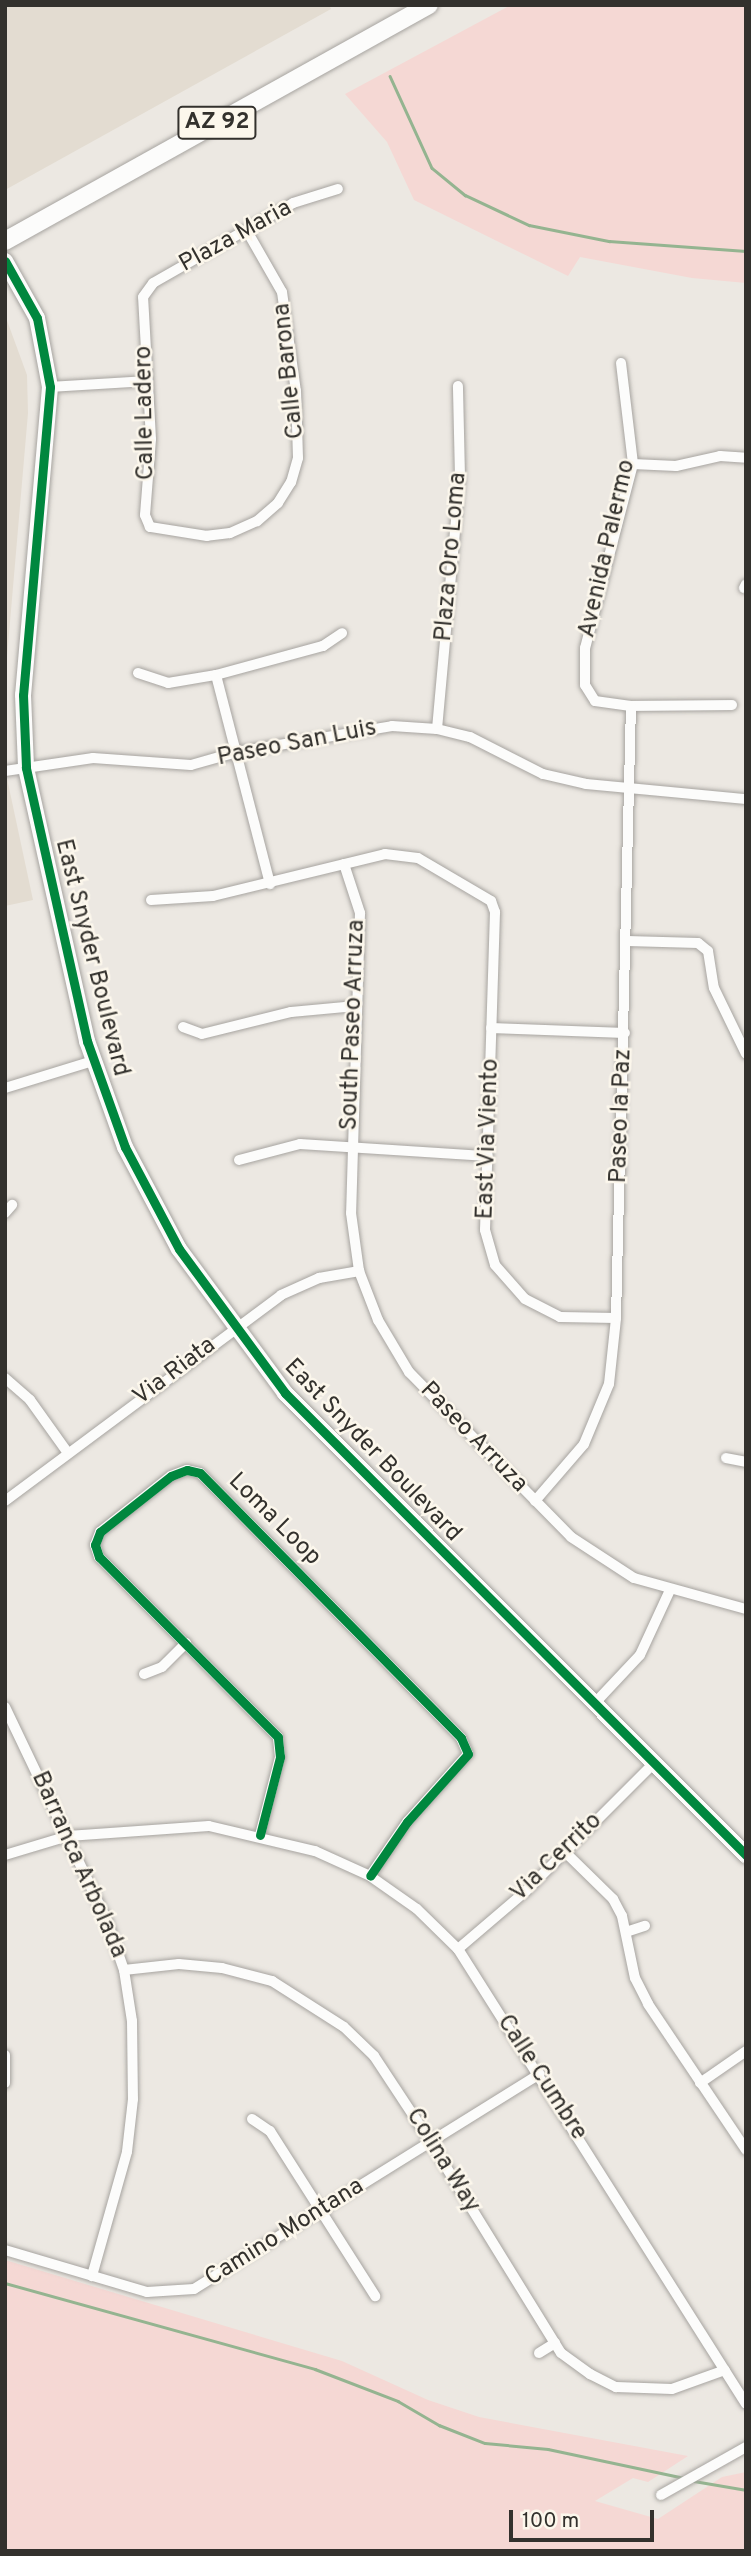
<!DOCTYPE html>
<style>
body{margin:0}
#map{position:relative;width:751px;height:2556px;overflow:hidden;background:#ece8e2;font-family:Overpass,sans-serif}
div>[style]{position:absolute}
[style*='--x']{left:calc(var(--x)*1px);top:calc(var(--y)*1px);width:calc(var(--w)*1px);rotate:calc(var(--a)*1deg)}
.built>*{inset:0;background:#e3dcd1}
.green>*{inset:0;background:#f5d8d4}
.stream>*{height:2.5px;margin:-1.25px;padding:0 1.25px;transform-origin:1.25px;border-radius:1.25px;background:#94b490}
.roads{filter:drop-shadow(0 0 2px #a7a4a0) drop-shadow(0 0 2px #a7a4a0)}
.street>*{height:10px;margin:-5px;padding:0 5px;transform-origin:5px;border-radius:5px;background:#fcfcfb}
.secondary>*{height:16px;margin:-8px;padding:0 8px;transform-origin:8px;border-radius:8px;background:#fcfcfb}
.primary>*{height:18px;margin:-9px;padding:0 9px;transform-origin:9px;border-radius:9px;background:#fcfcfb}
.cycleway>*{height:9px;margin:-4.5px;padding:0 4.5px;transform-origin:4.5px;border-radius:4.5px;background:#00873e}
span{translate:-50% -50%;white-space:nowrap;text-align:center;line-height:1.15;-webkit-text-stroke:5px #fcf7ec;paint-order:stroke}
.shield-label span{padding:2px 5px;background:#fcf7ec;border:2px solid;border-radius:5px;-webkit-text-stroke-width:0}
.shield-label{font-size:23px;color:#33312d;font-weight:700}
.street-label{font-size:24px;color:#33312d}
.frame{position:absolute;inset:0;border:7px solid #33312d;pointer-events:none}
.scale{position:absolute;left:509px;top:2510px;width:145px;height:32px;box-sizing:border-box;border:4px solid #33312d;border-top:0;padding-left:9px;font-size:21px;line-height:24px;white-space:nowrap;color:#33312d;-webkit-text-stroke:5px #fcf7ec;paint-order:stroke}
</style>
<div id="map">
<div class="built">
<div style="clip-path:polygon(5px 5px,329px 5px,331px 9px,5px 190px)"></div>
<div style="clip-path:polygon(5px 315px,27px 375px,28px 413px,5px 680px)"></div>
<div style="clip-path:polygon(5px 769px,33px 900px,5px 906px)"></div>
</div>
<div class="green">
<div style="clip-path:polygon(511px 5px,746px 5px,746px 283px,692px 278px,580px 257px,568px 276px,414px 200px,387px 142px,345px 94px)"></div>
<div style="clip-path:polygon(5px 2260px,342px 2361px,428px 2400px,479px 2417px,688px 2456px,648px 2482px,633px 2478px,595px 2501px,658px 2519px,722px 2477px,746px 2472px,746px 2551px,5px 2551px)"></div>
</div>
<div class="stream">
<div style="--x:390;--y:76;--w:101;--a:65.5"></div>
<div style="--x:432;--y:168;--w:43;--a:39.3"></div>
<div style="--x:465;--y:195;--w:71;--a:25.1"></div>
<div style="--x:529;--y:225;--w:82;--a:11.3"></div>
<div style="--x:609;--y:241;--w:137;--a:4.2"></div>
<div style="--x:5;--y:2283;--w:322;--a:15.5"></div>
<div style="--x:315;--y:2369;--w:89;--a:21.1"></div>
<div style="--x:398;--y:2401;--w:48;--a:30.3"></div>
<div style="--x:439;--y:2425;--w:49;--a:21.4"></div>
<div style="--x:485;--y:2443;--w:63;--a:5.4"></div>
<div style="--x:548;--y:2449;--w:139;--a:12"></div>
<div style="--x:694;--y:2481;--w:53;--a:9.8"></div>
</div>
<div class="roads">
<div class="street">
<div style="--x:247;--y:231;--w:70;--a:60.2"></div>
<div style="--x:282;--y:292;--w:100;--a:82"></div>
<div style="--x:296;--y:391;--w:67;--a:88.3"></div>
<div style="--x:298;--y:458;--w:25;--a:106"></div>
<div style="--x:291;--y:482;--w:25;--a:122"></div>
<div style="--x:278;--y:503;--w:28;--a:139"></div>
<div style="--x:257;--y:521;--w:30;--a:156"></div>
<div style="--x:230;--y:533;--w:23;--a:173"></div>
<div style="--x:207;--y:536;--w:58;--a:-171"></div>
<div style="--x:150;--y:527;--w:13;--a:-113"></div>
<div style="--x:145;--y:515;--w:76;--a:-85.5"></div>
<div style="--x:151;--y:439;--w:142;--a:-93.2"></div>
<div style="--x:143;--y:297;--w:17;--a:-54"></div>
<div style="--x:153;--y:283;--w:161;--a:-29.7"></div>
<div style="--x:293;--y:203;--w:47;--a:-17.3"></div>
<div style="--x:621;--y:363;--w:102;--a:83.2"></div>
<div style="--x:633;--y:464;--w:190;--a:104.6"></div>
<div style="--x:585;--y:648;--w:37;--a:90"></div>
<div style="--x:585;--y:685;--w:19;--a:58"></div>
<div style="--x:595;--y:701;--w:36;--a:8"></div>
<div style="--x:631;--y:706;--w:101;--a:-0.6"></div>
<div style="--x:50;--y:387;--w:97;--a:-3.5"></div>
<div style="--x:633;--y:464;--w:43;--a:2.7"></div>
<div style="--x:676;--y:466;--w:45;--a:-12.8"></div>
<div style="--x:720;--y:456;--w:26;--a:4"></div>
<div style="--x:744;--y:588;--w:4;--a:-63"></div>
<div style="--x:138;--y:673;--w:32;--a:18"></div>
<div style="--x:168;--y:683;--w:49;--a:-9.5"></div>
<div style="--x:216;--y:675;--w:111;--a:-15.2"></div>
<div style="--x:323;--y:646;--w:23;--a:-34"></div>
<div style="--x:216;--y:675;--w:216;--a:75.5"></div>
<div style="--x:437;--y:729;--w:253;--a:-84.8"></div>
<div style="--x:460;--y:477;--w:91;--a:-91.3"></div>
<div style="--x:5;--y:771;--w:89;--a:-8.4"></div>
<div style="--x:93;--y:758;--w:98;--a:4.1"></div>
<div style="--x:191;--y:765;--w:48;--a:-15.8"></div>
<div style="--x:237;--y:752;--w:157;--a:-9.5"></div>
<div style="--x:392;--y:726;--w:45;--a:3.8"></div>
<div style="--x:437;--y:729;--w:34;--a:14"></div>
<div style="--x:470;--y:737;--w:82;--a:26.9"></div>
<div style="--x:543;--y:774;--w:44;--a:13.1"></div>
<div style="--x:586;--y:784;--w:161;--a:5.4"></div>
<div style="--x:344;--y:864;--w:52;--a:71.9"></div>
<div style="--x:360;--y:913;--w:300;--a:91.7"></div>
<div style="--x:351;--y:1213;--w:59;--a:82.1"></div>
<div style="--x:359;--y:1271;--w:53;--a:68.8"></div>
<div style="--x:378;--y:1320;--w:61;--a:59.2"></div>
<div style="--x:409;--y:1372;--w:231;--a:45.5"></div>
<div style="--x:571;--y:1537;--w:75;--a:33.1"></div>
<div style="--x:634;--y:1578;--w:116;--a:15.5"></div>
<div style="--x:151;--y:900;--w:62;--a:-3.7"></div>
<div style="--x:213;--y:896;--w:177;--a:-13.7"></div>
<div style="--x:385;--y:854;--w:33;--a:7"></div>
<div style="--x:418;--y:858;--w:85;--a:30.5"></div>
<div style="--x:491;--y:901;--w:12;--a:70"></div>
<div style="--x:495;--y:912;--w:318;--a:91.8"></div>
<div style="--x:485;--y:1230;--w:36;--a:74"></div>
<div style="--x:495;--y:1265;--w:45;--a:48.6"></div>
<div style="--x:525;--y:1299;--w:39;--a:27"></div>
<div style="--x:560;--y:1317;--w:56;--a:1"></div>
<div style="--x:627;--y:941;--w:71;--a:1.6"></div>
<div style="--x:698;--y:943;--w:13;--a:39"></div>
<div style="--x:708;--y:951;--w:37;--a:81"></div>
<div style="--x:714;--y:988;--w:73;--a:64.1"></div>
<div style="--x:183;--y:1027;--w:20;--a:20"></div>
<div style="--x:202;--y:1034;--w:92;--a:-13.9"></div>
<div style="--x:291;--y:1012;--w:65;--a:-5.3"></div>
<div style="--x:491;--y:1028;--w:134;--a:2.1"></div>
<div style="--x:5;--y:1088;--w:92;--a:-17.1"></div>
<div style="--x:239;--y:1160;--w:63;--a:-14.7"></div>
<div style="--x:300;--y:1144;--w:188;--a:3.7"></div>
<div style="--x:5;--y:1213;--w:11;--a:-49"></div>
<div style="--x:5;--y:1378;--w:33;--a:41"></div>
<div style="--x:30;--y:1400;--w:65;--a:54.4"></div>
<div style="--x:726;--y:1458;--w:20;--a:11"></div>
<div style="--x:5;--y:1501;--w:344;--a:-36.7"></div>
<div style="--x:281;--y:1295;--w:42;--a:-24.1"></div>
<div style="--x:319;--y:1278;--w:41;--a:-9.9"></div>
<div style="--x:535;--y:1501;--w:75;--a:-49.3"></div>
<div style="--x:584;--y:1444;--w:65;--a:-67.4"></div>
<div style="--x:609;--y:1384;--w:66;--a:-83.9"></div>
<div style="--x:616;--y:1318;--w:612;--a:-88.6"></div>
<div style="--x:144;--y:1674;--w:19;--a:-21"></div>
<div style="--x:162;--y:1667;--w:34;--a:-45"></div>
<div style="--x:594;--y:1704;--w:67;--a:-46.8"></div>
<div style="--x:640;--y:1655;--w:72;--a:-65.2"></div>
<div style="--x:5;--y:1707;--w:237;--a:64.5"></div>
<div style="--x:107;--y:1921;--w:52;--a:70.9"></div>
<div style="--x:124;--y:1970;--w:52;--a:81.1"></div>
<div style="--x:132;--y:2021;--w:78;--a:89.3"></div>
<div style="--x:133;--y:2099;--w:53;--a:96.5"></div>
<div style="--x:127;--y:2152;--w:129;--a:105.8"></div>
<div style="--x:260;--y:1835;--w:81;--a:-75.6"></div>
<div style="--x:280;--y:1757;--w:20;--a:-96"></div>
<div style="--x:278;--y:1737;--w:254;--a:-134.8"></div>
<div style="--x:99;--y:1557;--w:13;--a:-108"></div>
<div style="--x:95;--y:1545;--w:14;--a:-69"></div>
<div style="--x:100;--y:1532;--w:90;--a:-38.3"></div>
<div style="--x:171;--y:1476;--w:17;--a:-21"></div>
<div style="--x:187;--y:1470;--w:13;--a:13"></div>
<div style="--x:200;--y:1473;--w:372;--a:45.4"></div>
<div style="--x:461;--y:1738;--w:17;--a:66"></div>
<div style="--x:468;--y:1754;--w:91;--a:131.9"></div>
<div style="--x:407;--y:1822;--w:65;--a:124.4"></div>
<div style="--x:564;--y:1851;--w:69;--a:44.4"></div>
<div style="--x:613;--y:1899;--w:19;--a:62"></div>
<div style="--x:622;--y:1916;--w:63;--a:78.2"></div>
<div style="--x:635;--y:1978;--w:29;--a:63"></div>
<div style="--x:648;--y:2004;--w:176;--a:56.1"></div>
<div style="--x:5;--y:1855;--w:66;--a:-16.8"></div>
<div style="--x:68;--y:1836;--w:141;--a:-4.1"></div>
<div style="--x:209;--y:1826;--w:109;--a:13.3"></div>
<div style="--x:315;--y:1851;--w:60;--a:24.4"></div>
<div style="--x:370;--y:1876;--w:57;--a:35.1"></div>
<div style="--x:417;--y:1909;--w:57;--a:44.3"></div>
<div style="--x:458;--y:1949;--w:538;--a:57.67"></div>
<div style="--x:626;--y:1932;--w:20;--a:-18"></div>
<div style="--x:458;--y:1949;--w:89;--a:-40.5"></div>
<div style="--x:526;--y:1891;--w:180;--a:-45"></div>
<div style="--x:124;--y:1970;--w:55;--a:-6.2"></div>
<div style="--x:179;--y:1964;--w:43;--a:5.3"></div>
<div style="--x:222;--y:1968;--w:52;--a:14.6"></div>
<div style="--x:272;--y:1981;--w:85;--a:32.6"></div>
<div style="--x:344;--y:2027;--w:42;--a:44"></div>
<div style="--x:374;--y:2056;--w:102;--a:56.6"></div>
<div style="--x:430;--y:2141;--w:249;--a:58.3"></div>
<div style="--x:561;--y:2353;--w:36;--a:36"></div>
<div style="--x:590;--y:2374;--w:29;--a:27"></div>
<div style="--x:616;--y:2387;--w:56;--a:2"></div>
<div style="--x:672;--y:2389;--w:56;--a:-19.7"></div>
<div style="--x:5;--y:2055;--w:28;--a:90"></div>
<div style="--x:700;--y:2083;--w:56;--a:-34.8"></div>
<div style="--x:252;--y:2119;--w:22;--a:34"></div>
<div style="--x:270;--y:2131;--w:196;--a:57.5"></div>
<div style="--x:5;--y:2250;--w:148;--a:16.5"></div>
<div style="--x:147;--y:2292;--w:47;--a:-3.7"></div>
<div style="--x:194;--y:2289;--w:407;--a:-31.9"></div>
<div style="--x:539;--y:2353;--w:19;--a:-32"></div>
<div style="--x:661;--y:2495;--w:98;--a:-29.5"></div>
</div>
<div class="secondary">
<div style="--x:5;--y:261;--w:65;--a:60.7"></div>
<div style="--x:37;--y:318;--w:70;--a:79.3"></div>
<div style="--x:50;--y:387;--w:309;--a:95"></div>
<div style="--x:23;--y:695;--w:73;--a:87.6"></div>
<div style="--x:26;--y:768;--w:280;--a:77.4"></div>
<div style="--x:87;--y:1041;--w:113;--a:70.3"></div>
<div style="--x:125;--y:1147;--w:115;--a:62.1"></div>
<div style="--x:179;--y:1249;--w:179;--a:53.6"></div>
<div style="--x:285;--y:1393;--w:653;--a:45.06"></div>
</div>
<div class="primary">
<div style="--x:5;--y:241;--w:485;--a:-29.1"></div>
</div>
</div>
<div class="cycleway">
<div style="--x:5;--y:261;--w:65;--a:60.7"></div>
<div style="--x:37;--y:318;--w:70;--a:79.3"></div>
<div style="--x:50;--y:387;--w:309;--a:95"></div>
<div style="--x:23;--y:695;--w:73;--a:87.6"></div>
<div style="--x:26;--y:768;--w:280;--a:77.4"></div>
<div style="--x:87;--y:1041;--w:113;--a:70.3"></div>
<div style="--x:125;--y:1147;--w:115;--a:62.1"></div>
<div style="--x:179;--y:1249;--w:179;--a:53.6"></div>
<div style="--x:285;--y:1393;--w:653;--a:45.06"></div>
<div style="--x:260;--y:1835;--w:81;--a:-75.6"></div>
<div style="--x:280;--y:1757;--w:20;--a:-96"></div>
<div style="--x:278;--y:1737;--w:254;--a:-134.8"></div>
<div style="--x:99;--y:1557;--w:13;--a:-108"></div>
<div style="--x:95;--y:1545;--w:14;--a:-69"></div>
<div style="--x:100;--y:1532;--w:90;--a:-38.3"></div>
<div style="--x:171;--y:1476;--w:17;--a:-21"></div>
<div style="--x:187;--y:1470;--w:13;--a:13"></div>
<div style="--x:200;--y:1473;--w:372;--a:45.4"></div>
<div style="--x:461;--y:1738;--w:17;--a:66"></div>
<div style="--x:468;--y:1754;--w:91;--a:131.9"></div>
<div style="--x:407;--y:1822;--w:65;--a:124.4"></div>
</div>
<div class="shield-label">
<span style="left:217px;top:123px">AZ 92</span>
</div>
<div class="street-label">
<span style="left:236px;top:237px;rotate:-29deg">Plaza Maria</span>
<span style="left:290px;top:371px;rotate:-96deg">Calle Barona</span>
<span style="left:146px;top:413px;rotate:-91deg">Calle Ladero</span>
<span style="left:608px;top:549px;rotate:-77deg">Avenida Palermo</span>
<span style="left:452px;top:557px;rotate:-85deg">Plaza Oro Loma</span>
<span style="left:297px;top:744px;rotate:-11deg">Paseo San Luis</span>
<span style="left:91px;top:958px;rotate:76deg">East Snyder Boulevard</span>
<span style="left:354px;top:1025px;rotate:-88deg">South Paseo Arruza</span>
<span style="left:622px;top:1116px;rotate:-88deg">Paseo la Paz</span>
<span style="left:489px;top:1139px;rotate:-88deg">East Via Viento</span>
<span style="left:175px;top:1372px;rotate:-37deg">Via Riata</span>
<span style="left:473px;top:1438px;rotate:46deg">Paseo Arruza</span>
<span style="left:372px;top:1451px;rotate:46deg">East Snyder Boulevard</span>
<span style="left:274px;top:1520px;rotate:45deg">Loma Loop</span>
<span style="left:557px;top:1858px;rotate:-44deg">Via Cerrito</span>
<span style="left:78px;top:1865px;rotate:66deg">Barranca Arbolada</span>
<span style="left:541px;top:2078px;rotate:57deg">Calle Cumbre</span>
<span style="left:442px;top:2161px;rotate:58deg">Colina Way</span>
<span style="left:285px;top:2233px;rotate:-32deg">Camino Montana</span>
</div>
<div class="frame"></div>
<div class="scale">100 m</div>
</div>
